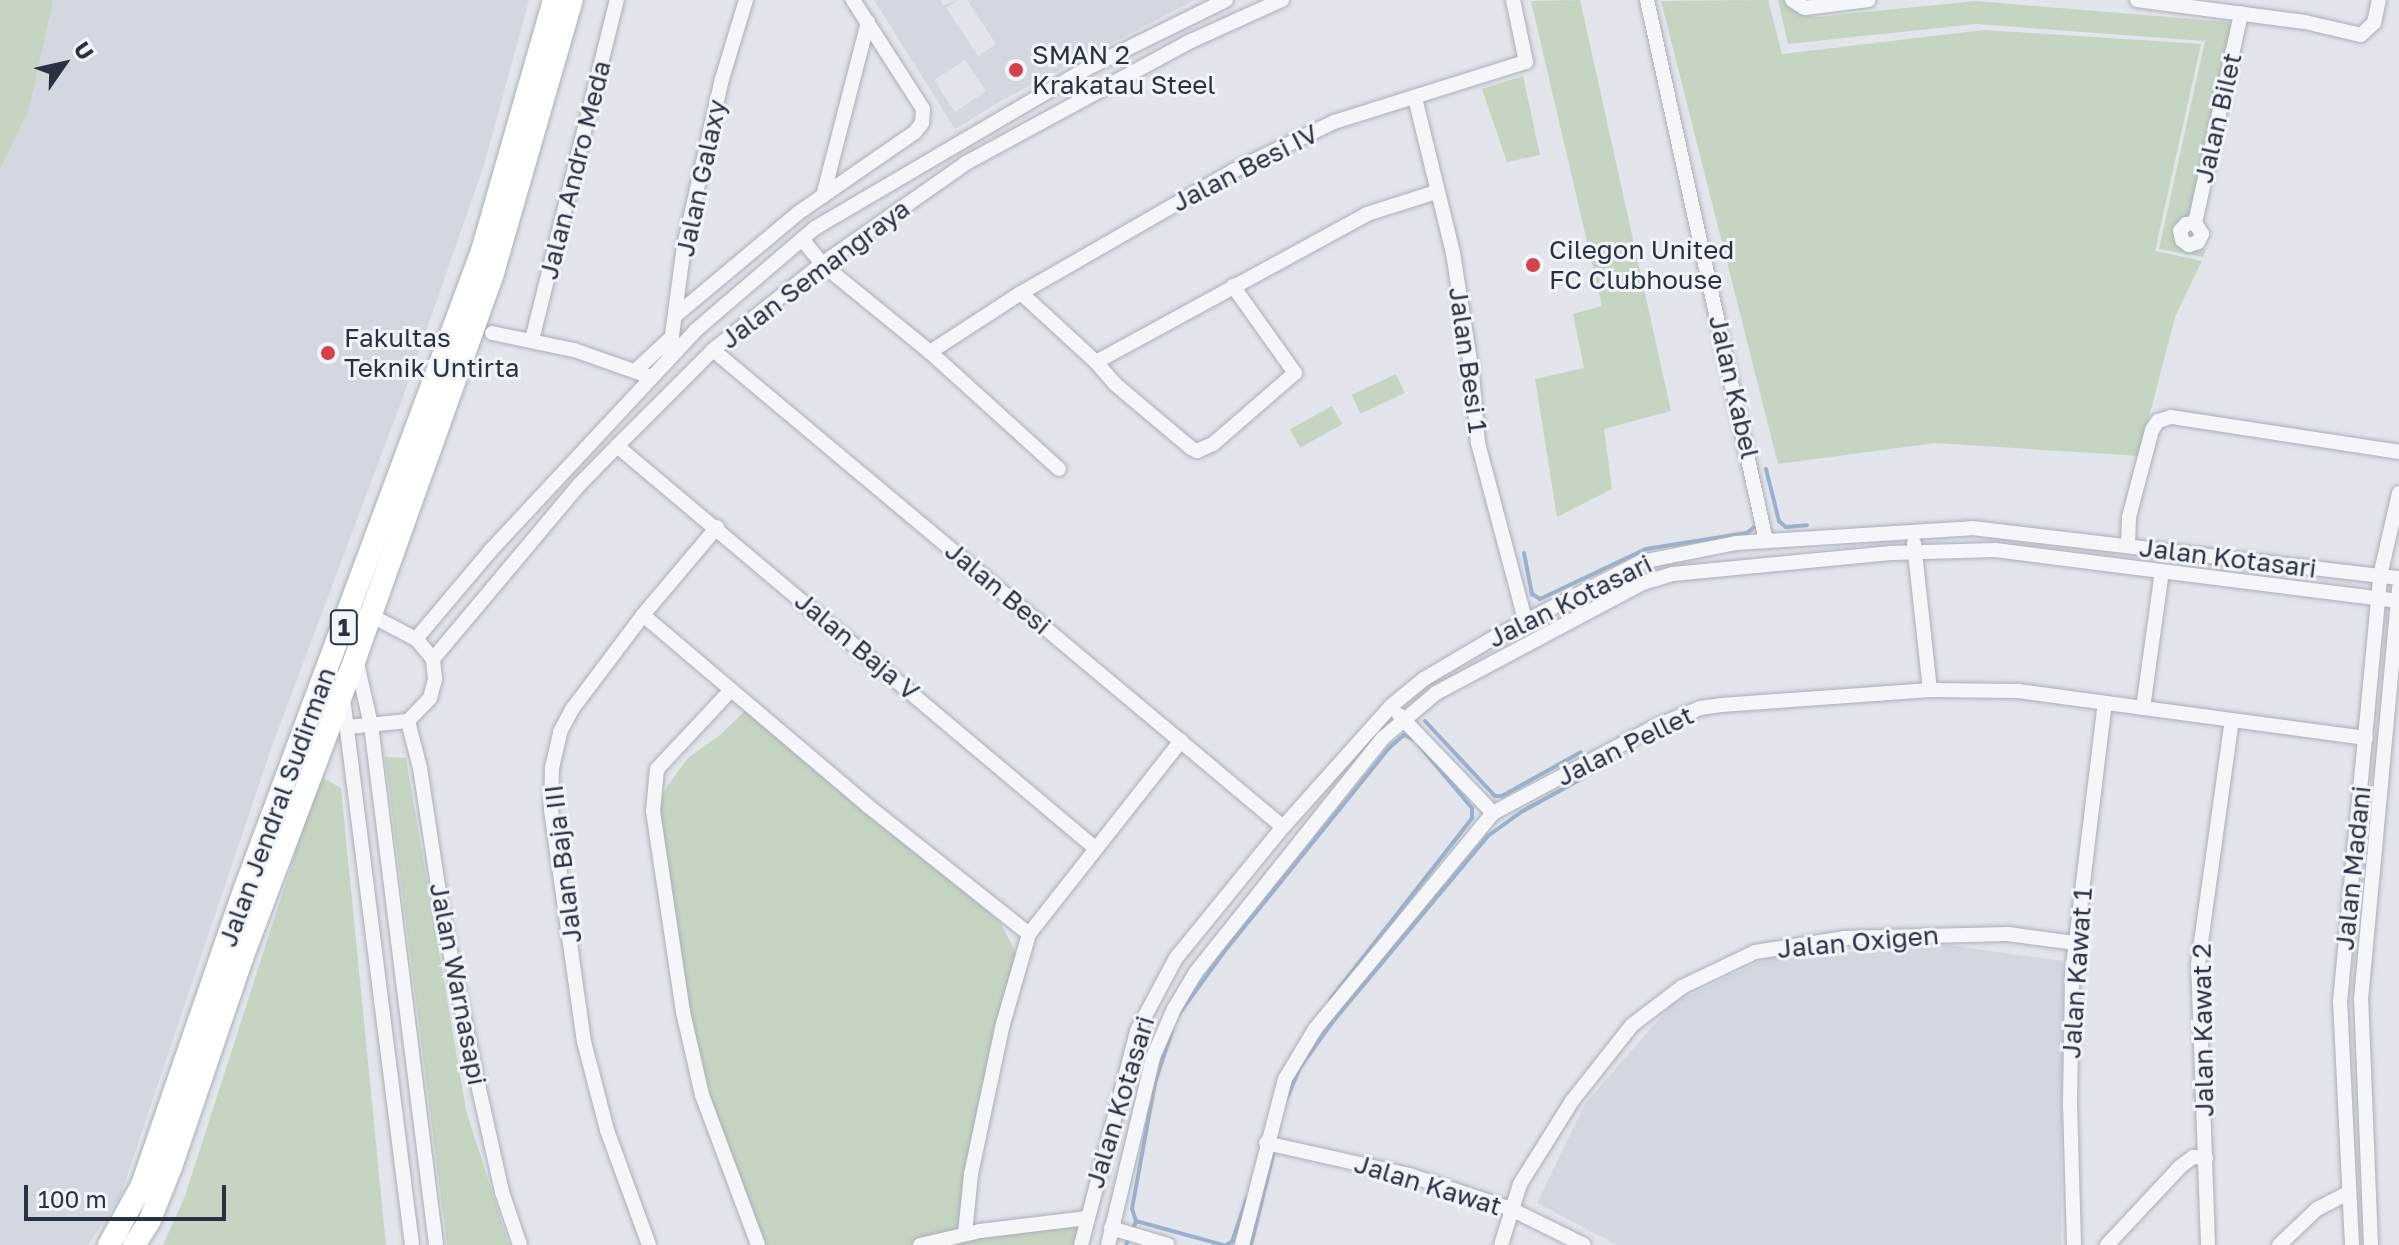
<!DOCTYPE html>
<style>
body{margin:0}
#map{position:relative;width:2399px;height:1245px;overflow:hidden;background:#e2e5eb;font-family:"Golos Text",sans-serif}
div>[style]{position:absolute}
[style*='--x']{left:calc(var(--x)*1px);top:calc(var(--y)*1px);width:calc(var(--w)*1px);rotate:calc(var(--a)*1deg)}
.built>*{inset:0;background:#d3d7e0}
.green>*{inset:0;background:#c6d5c2;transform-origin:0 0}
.stream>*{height:4px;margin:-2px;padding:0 2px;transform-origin:2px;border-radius:2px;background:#9bb0cc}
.roads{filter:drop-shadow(0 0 2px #aaafb9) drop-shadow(0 0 2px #aaafb9)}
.minor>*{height:14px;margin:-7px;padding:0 7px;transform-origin:7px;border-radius:7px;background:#f5f6f9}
.trunk>*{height:22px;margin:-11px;padding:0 11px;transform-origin:11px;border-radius:11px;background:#fff}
.dots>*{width:22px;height:22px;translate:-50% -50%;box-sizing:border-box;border:4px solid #f1f4f8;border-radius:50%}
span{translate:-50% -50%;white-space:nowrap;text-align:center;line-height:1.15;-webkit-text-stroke:6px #f1f4f8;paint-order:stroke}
.shield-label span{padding:2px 6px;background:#f1f4f8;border:2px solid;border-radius:6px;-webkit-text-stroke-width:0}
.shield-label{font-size:24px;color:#293144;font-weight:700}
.poi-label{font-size:26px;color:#293144}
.left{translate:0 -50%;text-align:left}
.street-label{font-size:26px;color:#293144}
.north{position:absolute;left:24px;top:24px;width:80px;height:80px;-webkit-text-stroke:6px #f1f4f8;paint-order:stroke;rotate:56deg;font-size:22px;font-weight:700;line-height:32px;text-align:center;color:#293144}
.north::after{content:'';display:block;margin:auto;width:28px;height:36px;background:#293144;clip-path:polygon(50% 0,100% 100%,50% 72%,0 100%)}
.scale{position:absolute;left:24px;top:1185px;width:202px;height:36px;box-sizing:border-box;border:4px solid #293144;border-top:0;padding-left:10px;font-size:24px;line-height:28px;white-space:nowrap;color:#293144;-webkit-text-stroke:6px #f1f4f8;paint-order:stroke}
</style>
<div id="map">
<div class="built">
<div style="clip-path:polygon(0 0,529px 0,484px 165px,403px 397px,272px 746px,120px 1197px,88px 1245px,0 1245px)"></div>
<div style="clip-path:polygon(evenodd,874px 0,940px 0,943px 5px,958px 0,946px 8px,978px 56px,996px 44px,967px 0,1195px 0,1004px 99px,955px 129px,874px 0,965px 60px,986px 91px,955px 112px,934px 80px,965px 60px)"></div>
<div style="clip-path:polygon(1947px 945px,2063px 961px,2061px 1245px,1617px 1245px,1537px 1203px,1585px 1104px,1673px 1003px,1767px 958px)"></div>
</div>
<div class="green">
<div style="clip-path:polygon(0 0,53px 0,29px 109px,0 169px)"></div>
<div style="clip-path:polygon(1580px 0,1671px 411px,1604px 429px,1612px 489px,1557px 517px,1535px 379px,1584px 368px,1573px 314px,1602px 306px,1531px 1px)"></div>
<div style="clip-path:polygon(1768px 0,1782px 54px,1984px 30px,2201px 44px,2155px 251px,2202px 261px,2175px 317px,2139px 456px,1935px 443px,1778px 464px,1661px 1px)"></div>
<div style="clip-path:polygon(1778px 0,1786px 0,1799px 14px,1817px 17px,1975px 1px,2228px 22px,2234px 28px,2190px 224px,2186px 226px,2191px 250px,2206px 249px,2203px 257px,2159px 249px,2205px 41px,1976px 24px,1788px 44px)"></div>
<div style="clip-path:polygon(1523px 76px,1540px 155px,1507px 162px,1482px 89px)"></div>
<div style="left:1396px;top:374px;width:21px;height:49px;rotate:65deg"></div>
<div style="left:1332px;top:406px;width:21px;height:48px;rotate:61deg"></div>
<div style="clip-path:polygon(748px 708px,1000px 922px,1017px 955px,963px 1227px,1084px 1227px,1081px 1245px,759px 1245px,722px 1140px,682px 981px,656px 812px,668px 785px,688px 758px,720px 735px)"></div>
<div style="clip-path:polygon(385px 757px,406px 758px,466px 1110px,509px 1245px,447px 1245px)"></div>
<div style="clip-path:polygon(320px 776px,341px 788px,386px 1245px,163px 1245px,185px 1196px)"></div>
</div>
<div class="stream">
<div style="--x:1766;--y:469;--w:54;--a:76"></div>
<div style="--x:1779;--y:521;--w:9;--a:41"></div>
<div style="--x:1786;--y:527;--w:21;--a:-5"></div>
<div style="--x:1524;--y:553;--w:42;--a:79"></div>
<div style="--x:1532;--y:594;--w:9;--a:32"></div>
<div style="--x:1540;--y:599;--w:117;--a:-25.3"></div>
<div style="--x:1646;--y:549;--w:102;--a:-9"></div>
<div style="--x:1747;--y:533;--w:13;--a:-39"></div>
<div style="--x:1425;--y:721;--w:103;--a:47"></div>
<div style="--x:1495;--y:796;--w:7;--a:0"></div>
<div style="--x:1502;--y:796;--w:90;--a:-29.1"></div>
<div style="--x:1330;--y:1000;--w:231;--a:-52"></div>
<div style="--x:1472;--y:818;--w:10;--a:-90"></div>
<div style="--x:1472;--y:808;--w:82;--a:-130.1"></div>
<div style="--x:1178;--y:1015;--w:77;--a:-54"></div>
<div style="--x:1223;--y:953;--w:265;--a:-51"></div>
<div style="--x:1390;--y:747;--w:18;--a:-41"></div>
<div style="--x:1404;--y:735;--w:10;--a:24"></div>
<div style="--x:1287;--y:1098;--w:34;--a:-67"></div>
<div style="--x:1300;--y:1067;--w:58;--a:-54.1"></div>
<div style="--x:1334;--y:1020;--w:240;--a:-50.1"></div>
<div style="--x:1488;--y:836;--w:41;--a:-36"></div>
<div style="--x:1521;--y:812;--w:81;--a:-28.8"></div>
<div style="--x:1136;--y:1221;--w:90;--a:15.4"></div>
<div style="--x:1126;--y:1245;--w:26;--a:-67"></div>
<div style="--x:1136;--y:1221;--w:13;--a:-108"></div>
<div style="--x:1132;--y:1209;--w:129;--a:-79.7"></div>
<div style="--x:1155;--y:1082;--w:54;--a:-71.6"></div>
<div style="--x:1226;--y:1245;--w:7;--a:-27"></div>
<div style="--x:1232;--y:1242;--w:46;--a:-71.2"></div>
<div style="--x:1251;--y:1245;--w:97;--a:-76.3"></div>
<div style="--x:1274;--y:1151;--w:3;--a:0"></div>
</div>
<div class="roads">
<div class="minor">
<div style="--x:1647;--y:0;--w:554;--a:77.59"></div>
<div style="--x:1792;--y:0;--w:15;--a:32"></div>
<div style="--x:1805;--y:8;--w:64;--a:-7.2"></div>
<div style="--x:2137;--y:0;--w:169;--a:7.5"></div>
<div style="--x:2305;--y:22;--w:57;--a:13.1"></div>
<div style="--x:2361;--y:35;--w:18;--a:-43"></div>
<div style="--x:2374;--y:23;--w:24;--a:-78"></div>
<div style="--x:1415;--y:98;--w:160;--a:76.2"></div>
<div style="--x:1453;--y:253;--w:121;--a:81"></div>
<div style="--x:1472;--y:373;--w:70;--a:85.1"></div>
<div style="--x:1478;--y:443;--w:183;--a:75.1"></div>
<div style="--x:823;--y:196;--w:180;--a:-75.5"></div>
<div style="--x:2195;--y:223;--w:9;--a:174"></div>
<div style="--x:2186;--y:224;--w:9;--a:131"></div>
<div style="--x:2180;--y:231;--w:9;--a:77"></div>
<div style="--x:2182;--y:240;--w:9;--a:36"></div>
<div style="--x:2189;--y:245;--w:9;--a:-18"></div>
<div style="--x:2198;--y:242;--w:9;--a:-63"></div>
<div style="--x:2202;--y:234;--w:13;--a:-122"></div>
<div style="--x:2195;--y:223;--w:215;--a:-77.6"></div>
<div style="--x:802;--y:239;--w:32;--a:51"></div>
<div style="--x:822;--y:264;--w:139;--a:39.2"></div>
<div style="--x:930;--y:352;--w:174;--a:42.2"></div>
<div style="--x:1021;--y:293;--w:102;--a:42.6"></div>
<div style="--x:1096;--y:362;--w:309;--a:-28.6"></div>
<div style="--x:1367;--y:214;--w:72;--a:-17.7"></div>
<div style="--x:675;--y:316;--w:160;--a:-39.9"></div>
<div style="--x:798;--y:213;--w:142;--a:-34.7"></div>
<div style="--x:915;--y:132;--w:11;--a:-52"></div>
<div style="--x:922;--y:123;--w:14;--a:-86"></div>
<div style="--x:923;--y:109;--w:130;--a:-122.7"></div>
<div style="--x:492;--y:333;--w:84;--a:11.7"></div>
<div style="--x:574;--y:350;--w:82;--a:19.3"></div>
<div style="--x:532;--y:340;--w:350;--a:-76"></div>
<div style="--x:713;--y:350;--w:743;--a:39.92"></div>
<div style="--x:930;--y:352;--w:108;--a:-33"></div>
<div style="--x:1021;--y:293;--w:245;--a:-29.9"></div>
<div style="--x:1233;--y:171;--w:112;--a:-25.9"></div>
<div style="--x:1334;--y:122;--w:201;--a:-17.4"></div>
<div style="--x:1526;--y:62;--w:63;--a:-101.8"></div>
<div style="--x:669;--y:358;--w:113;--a:-82.4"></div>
<div style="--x:684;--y:246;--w:171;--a:-77.2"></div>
<div style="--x:722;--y:79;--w:83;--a:-73.1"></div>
<div style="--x:1096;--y:362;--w:29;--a:49"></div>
<div style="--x:1115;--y:384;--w:99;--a:40.1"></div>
<div style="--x:1191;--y:448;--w:7;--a:27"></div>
<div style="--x:1197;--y:451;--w:17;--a:-24"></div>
<div style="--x:1213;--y:444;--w:108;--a:-40.9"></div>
<div style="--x:1295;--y:373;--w:107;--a:-125.5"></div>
<div style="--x:635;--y:371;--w:50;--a:-42.6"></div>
<div style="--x:617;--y:446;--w:625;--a:40.06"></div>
<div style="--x:1914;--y:543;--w:148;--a:83.8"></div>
<div style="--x:2128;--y:546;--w:29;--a:-88"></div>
<div style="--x:2129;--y:517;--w:90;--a:-75.2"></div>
<div style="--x:2152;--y:430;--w:11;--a:-56"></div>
<div style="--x:2158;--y:421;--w:14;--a:-17"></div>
<div style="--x:2171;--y:417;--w:231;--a:8.7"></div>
<div style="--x:643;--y:615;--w:295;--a:40.3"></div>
<div style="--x:868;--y:806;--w:206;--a:38.5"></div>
<div style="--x:416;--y:639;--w:116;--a:-49.9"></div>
<div style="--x:491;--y:550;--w:301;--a:-47"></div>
<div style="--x:696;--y:330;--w:157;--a:-40.6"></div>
<div style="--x:815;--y:228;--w:314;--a:-30.4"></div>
<div style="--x:1086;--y:69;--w:156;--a:-26.2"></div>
<div style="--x:356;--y:659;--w:68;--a:77.2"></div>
<div style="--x:371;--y:725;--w:524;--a:82.87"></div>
<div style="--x:433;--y:659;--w:227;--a:-50"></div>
<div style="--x:579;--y:485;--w:54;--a:-45.7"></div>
<div style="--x:617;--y:446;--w:136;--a:-45"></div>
<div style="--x:713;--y:350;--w:139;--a:-38.3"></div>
<div style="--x:822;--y:264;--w:176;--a:-35"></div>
<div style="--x:966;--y:163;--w:256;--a:-28.5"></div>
<div style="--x:1191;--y:41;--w:100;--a:-24.3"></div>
<div style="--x:731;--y:690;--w:108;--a:133.1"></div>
<div style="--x:657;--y:769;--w:42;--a:95.4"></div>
<div style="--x:653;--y:811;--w:203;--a:81.5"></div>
<div style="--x:683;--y:1012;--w:85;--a:77.1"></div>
<div style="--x:702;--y:1095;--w:160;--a:69.5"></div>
<div style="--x:343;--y:698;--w:551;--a:82.81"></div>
<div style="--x:2143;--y:708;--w:138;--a:-82.1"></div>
<div style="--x:1399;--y:715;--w:136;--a:46.2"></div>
<div style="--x:408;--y:721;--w:49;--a:75.7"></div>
<div style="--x:420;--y:768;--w:152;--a:81.3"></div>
<div style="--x:443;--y:918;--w:156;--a:78.2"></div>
<div style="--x:475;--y:1071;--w:124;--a:77.4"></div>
<div style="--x:502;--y:1192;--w:56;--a:71.2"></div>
<div style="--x:348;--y:727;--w:60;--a:-5.7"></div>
<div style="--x:408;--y:721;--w:32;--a:-46"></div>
<div style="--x:430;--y:698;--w:20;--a:-75"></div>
<div style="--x:435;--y:679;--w:20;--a:-96"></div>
<div style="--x:433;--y:659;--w:26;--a:-130"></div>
<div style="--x:416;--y:639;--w:56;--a:-152.5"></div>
<div style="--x:1266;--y:1143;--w:147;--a:12.6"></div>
<div style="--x:1409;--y:1175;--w:108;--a:18.4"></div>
<div style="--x:1511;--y:1209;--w:81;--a:26.3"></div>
<div style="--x:1111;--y:1228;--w:59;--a:16.6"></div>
<div style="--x:965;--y:1234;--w:60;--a:-84.3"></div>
<div style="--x:971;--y:1174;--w:153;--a:-78"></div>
<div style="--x:1003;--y:1024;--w:94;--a:-73.9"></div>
<div style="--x:1029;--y:934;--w:246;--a:-51.8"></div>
<div style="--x:649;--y:1245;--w:122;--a:-110.1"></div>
<div style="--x:607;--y:1130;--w:91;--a:-104.6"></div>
<div style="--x:584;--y:1042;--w:235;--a:-98.1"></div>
<div style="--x:551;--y:809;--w:41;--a:-88.6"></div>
<div style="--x:552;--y:768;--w:37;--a:-77"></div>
<div style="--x:560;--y:732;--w:27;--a:-62"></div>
<div style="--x:573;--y:708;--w:116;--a:-53"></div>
<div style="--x:643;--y:615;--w:115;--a:-49.9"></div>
<div style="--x:920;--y:1245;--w:62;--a:-13.1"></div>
<div style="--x:980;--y:1231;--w:108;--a:-6.9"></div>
<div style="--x:1081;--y:1245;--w:221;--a:-75.3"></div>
<div style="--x:1137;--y:1031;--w:83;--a:-61.9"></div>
<div style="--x:1176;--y:958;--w:169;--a:-50.8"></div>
<div style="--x:1283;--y:827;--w:162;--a:-48.2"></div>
<div style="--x:1391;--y:706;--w:43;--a:-39.3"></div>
<div style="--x:1424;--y:679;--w:82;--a:-30.6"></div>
<div style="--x:1495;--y:637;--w:164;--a:-27.2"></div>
<div style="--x:1641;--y:562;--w:97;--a:-11.3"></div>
<div style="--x:1736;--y:543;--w:236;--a:-3.6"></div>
<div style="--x:1972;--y:528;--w:430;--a:6.7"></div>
<div style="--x:1108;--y:1245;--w:193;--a:-76.5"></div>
<div style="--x:1153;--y:1057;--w:52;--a:-66.4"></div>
<div style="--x:1174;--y:1009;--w:43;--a:-59.3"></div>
<div style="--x:1196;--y:972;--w:300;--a:-51.4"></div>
<div style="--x:1383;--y:738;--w:70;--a:-40.3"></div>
<div style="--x:1436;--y:693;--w:234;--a:-28"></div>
<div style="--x:1643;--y:583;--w:31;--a:-17"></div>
<div style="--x:1673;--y:574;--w:219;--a:-5.5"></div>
<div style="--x:1891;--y:553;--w:104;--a:-1.7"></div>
<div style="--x:1995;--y:550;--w:405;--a:7.2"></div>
<div style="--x:1242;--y:1245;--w:171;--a:-75.5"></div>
<div style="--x:1285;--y:1079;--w:58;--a:-59"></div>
<div style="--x:1315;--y:1029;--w:280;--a:-50.5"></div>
<div style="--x:1493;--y:813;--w:183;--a:-28.1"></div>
<div style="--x:1654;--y:727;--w:50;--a:-22.4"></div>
<div style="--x:1700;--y:708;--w:21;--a:-8"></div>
<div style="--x:1721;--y:705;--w:210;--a:-4.1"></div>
<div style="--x:1930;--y:690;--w:88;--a:0.7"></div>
<div style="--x:2018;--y:691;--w:351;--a:7.7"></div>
<div style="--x:1501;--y:1245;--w:64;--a:-72.7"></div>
<div style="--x:1520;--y:1184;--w:98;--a:-57.9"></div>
<div style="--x:1572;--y:1101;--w:97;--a:-51.7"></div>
<div style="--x:1632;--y:1025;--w:63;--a:-37.2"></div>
<div style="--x:1682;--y:987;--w:81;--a:-25.6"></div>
<div style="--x:1755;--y:952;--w:90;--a:-8.9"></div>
<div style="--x:1844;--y:938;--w:164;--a:-1.4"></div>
<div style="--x:2008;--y:934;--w:68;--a:7.7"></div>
<div style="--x:2074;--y:1245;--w:140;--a:-91.6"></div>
<div style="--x:2070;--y:1105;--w:131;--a:-89.1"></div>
<div style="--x:2072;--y:974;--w:273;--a:-83.1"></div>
<div style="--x:2107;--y:1245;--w:108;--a:-46.9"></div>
<div style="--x:2181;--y:1166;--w:15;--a:-37"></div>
<div style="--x:2193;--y:1157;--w:13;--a:4"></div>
<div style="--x:2208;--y:1245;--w:281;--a:-92"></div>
<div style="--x:2198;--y:964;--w:246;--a:-82.1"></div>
<div style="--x:2279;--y:1245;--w:52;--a:-43.5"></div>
<div style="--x:2317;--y:1209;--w:35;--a:-27"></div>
<div style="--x:2352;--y:1245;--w:243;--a:-92.8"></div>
<div style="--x:2340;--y:1002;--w:428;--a:-84.6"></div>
<div style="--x:2380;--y:576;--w:85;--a:-77.1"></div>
<div style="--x:2371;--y:1245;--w:246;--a:-92.3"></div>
<div style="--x:2361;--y:999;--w:413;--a:-84.7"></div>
</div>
<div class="trunk">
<div style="--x:109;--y:1245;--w:68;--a:-61.2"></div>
<div style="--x:142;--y:1185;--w:314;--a:-70.9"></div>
<div style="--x:245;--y:888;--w:680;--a:-69.59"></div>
<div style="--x:482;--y:251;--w:261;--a:-74"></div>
<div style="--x:134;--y:1245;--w:27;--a:-57"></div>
<div style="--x:149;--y:1222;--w:59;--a:-68.2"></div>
<div style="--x:171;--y:1167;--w:221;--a:-71.2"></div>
<div style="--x:242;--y:958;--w:323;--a:-69.3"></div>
<div style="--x:356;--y:656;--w:407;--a:-70.3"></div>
<div style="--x:493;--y:273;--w:284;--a:-73.9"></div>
</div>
</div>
<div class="dots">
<div style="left:1016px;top:70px;background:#d5424e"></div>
<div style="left:1533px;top:265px;background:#d5424e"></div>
<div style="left:328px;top:353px;background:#d5424e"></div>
</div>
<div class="shield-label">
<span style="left:344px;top:627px">1</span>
</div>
<div class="poi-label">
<span class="left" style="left:1032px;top:70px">SMAN 2<br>Krakatau Steel</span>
<span class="left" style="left:1549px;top:265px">Cilegon United<br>FC Clubhouse</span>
<span class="left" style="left:344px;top:353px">Fakultas<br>Teknik Untirta</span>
</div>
<div class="street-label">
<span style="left:2218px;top:118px;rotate:-77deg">Jalan Bilet</span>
<span style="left:1245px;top:168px;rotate:-27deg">Jalan Besi IV</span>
<span style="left:575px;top:170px;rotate:-76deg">Jalan Andro Meda</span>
<span style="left:701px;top:178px;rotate:-78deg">Jalan Galaxy</span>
<span style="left:815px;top:274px;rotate:-37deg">Jalan Semangraya</span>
<span style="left:1468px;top:360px;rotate:82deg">Jalan Besi 1</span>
<span style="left:1734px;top:387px;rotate:77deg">Jalan Kabel</span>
<span style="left:2228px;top:558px;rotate:7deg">Jalan Kotasari</span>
<span style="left:998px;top:588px;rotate:40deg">Jalan Besi</span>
<span style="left:1570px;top:601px;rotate:-26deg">Jalan Kotasari</span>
<span style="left:857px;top:646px;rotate:40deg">Jalan Baja V</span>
<span style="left:1625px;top:746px;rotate:-26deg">Jalan Pellet</span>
<span style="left:277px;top:807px;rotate:-70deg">Jalan Jendral Sudirman</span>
<span style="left:563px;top:864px;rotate:-97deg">Jalan Baja III</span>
<span style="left:2353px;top:868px;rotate:-84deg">Jalan Madani</span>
<span style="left:1858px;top:942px;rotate:-5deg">Jalan Oxigen</span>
<span style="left:2077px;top:973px;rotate:-86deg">Jalan Kawat 1</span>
<span style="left:458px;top:984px;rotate:79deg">Jalan Warnasapi</span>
<span style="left:2203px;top:1030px;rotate:-91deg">Jalan Kawat 2</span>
<span style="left:1120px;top:1102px;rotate:-73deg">Jalan Kotasari</span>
<span style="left:1428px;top:1185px;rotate:17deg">Jalan Kawat</span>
</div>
<div class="north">U</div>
<div class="scale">100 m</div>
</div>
